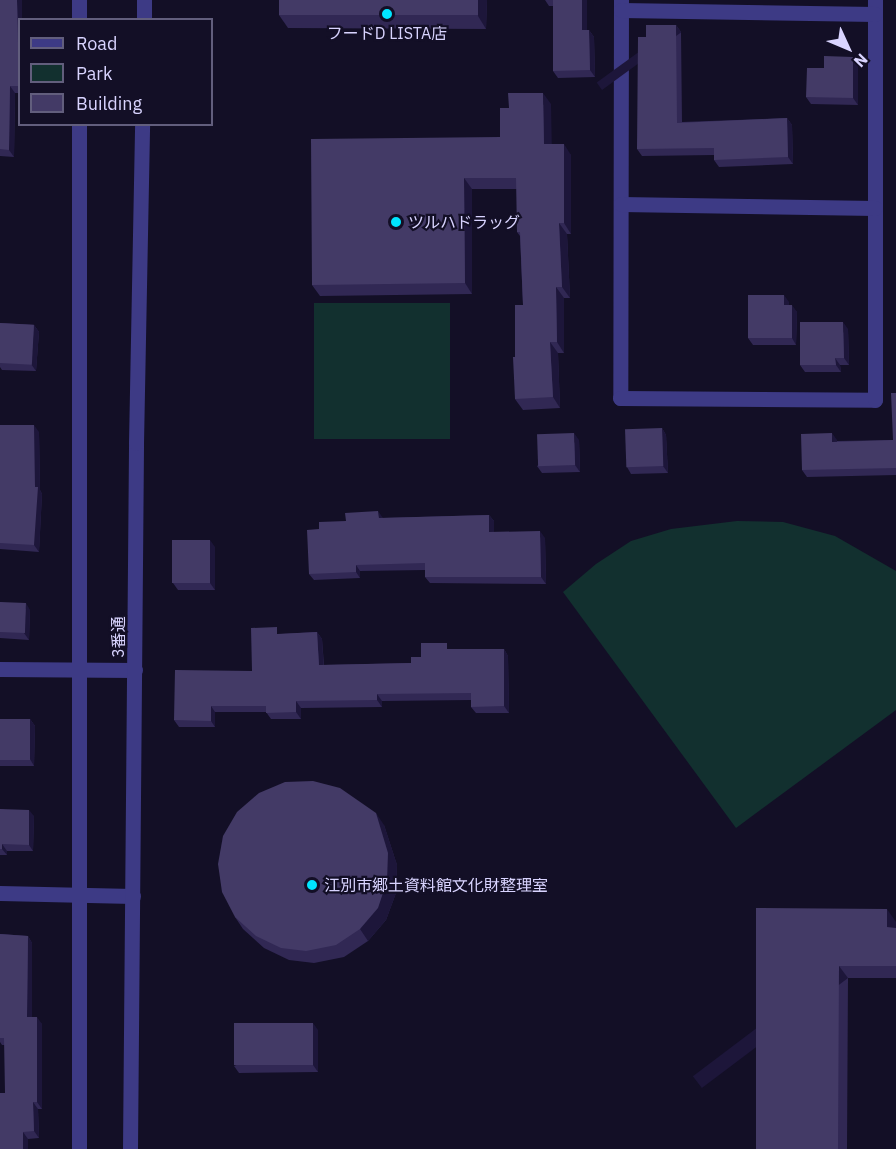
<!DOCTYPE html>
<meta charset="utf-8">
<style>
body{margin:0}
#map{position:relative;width:896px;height:1149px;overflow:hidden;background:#130f26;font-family:"IBM Plex Sans","Noto Sans JP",sans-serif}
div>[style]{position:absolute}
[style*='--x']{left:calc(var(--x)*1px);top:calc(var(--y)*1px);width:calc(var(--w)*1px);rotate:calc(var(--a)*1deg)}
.green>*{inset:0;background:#12302f;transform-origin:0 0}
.minor>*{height:15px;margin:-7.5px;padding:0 7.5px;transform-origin:7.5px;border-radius:7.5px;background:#3d3a85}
.tertiary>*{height:15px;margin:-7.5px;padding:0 7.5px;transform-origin:7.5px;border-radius:7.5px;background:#3d3a85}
.wall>*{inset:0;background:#312854}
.shaded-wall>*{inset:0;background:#1d163a;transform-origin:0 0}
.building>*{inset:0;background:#433a66;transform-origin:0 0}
.dots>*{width:16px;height:16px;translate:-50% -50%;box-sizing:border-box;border:3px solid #130f26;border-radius:50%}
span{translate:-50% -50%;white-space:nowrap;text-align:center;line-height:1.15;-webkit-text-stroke:4.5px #130f26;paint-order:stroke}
.poi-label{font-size:16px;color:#d9d4ff}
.left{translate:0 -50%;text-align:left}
.street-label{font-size:16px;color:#d9d4ff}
.legend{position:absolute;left:18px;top:18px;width:195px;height:108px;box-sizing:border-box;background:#130f26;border:2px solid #625e7d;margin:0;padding:8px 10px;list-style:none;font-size:18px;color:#d9d4ff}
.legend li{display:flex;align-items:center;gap:12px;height:30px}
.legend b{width:30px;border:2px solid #625e7d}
.north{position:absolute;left:818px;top:18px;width:60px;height:60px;-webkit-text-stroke:4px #130f26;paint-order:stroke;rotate:134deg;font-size:16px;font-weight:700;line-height:24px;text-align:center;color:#d9d4ff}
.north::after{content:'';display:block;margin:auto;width:21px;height:27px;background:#d9d4ff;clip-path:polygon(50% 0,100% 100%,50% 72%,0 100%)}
</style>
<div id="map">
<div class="green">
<div style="left:314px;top:303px;width:136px;height:136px"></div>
<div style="clip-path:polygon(737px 521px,783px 522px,835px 536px,896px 571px,896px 710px,736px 828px,563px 592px,596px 564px,631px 541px,671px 529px)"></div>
</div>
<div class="minor">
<div style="--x:621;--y:0;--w:398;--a:90.1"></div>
<div style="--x:620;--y:398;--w:255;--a:0.4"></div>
<div style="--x:875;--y:400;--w:400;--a:-90"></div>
<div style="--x:621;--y:10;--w:254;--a:0.9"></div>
<div style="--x:621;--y:204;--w:254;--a:0.9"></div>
<div style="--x:0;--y:669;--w:135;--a:0.4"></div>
<div style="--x:0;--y:893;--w:133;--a:1.3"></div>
</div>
<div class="tertiary">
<div style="--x:79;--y:0;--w:20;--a:90"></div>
<div style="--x:144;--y:20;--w:20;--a:-90"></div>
<div style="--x:79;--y:124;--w:1025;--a:90"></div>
<div style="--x:130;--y:1149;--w:706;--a:-89.51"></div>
<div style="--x:136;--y:443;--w:319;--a:-88.9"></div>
</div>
<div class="wall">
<div style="clip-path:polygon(0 0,22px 0,22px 20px,20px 20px,20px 93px,15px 93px,14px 157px,0 156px)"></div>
<div style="clip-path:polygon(279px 0,487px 0,486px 29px,288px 28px,279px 15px)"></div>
<div style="clip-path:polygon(545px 0,587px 0,587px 30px,589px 30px,594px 37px,595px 77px,558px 78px,553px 71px,553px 6px,549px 6px)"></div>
<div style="clip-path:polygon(676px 25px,681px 32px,682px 122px,787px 118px,792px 125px,793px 164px,719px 167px,714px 160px,714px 155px,642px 156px,637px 149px,646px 37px)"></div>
<div style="clip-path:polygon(858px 64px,858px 105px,811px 104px,806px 97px,824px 68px)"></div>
<div style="clip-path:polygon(551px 104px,551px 144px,571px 155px,571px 234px,567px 234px,570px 298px,564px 298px,564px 353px,558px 353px,560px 408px,523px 410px,515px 399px,515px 357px,523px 305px,520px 236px,517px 232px,517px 189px,472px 189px,472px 294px,320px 296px,312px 285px,500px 137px,509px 108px)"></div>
<div style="clip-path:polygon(789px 302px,789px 305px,797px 312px,796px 345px,753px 345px,748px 338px)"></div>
<div style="clip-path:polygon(0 323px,34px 325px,39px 332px,36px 371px,2px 370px,0 367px)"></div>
<div style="clip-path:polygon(848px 329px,849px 365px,840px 365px,841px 372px,805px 372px,800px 365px)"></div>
<div style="clip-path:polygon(896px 393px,896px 475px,807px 477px,802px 470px,837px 440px,837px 441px,893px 440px)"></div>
<div style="clip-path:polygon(0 425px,39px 432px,40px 490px,42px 494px,39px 552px,0 549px)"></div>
<div style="clip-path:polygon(662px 428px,666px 435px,668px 473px,631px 474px,627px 467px)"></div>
<div style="clip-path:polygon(579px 440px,580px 472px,542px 473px,537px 466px)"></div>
<div style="clip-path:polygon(489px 515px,494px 521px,494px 532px,545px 538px,546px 584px,430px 583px,425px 577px,425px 570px,360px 571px,360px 578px,314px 580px,309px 574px,319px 529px,383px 518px)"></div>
<div style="clip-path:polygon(215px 547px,215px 590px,178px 590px,173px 583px)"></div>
<div style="clip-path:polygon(0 602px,30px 610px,29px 640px,0 638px)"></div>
<div style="clip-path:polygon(317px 632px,322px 639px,324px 665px,411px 663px,421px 657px,452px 649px,504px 649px,508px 656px,509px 713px,476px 713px,471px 707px,471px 700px,382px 701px,382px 707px,301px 708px,301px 719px,271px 719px,266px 712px,215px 712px,215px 727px,179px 727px,174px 720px,252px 671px,281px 634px)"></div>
<div style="clip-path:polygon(0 719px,30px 719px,35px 726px,34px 766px,0 766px)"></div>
<div style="clip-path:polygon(0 809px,34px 816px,33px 851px,7px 851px,7px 855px,0 855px)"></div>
<div style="clip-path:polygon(384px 825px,397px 865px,396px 893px,386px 920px,368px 941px,344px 957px,314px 963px,289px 960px,264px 948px,243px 929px,235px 917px)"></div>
<div style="clip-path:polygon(756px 908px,896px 922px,896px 978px,848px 978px,847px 1149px,756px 1149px)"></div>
<div style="clip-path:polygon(0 934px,28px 936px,32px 943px,32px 1017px,42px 1024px,42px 1109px,38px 1109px,39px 1138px,28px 1139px,28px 1149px,0 1149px,5px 1093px,5px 1045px,2px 1045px,0 1042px)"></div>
<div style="clip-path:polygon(318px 1030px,318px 1072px,239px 1073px,234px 1066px)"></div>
</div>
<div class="shaded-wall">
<div style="clip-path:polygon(17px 0,22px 0,22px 20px,20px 20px,20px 87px)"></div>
<div style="clip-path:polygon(478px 0,487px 0,486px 29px,478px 16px)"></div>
<div style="clip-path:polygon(582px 0,587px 0,587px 37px,582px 30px)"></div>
<div style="left:676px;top:25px;width:9px;height:98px;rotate:54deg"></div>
<div style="clip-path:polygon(589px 30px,594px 37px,595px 77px,590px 70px)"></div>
<div style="clip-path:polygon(853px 57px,858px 64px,858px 105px,853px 98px)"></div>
<div style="clip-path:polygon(10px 86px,15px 93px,14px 157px,9px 150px)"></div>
<div style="clip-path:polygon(543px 93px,551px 104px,552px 155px,544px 144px)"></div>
<div style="clip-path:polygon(787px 118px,792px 125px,793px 164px,788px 157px)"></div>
<div style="clip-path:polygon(564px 144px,571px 155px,571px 234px,564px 223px)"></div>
<div style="clip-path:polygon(464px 178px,472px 189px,472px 294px,465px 283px)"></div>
<div style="clip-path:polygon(559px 223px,567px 234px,570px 298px,562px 287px)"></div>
<div style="clip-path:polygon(556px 287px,564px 298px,564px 353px,557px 342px)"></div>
<div style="clip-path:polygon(784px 295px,789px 302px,789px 312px,784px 305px)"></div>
<div style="clip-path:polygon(792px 305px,797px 312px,796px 345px,792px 338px)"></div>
<div style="clip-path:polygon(843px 322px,848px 329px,849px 365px,844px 358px)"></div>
<div style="clip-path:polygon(34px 325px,39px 332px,36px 371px,31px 364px)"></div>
<div style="clip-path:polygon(550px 342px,558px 353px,560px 408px,553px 397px)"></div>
<div style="clip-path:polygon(835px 358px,840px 365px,841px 372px,836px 365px)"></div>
<div style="clip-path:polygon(34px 425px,39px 432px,40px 490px,42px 494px,39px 552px,34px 545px)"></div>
<div style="clip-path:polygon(662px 428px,666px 435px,668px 473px,663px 466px)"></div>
<div style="clip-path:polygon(574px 433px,579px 440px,580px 472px,575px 465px)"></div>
<div style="clip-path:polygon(832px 433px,837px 440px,837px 449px,832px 442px)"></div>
<div style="clip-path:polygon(378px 511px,383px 518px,383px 525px,379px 518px)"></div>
<div style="clip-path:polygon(489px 515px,494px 521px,494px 539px,489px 532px)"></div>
<div style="clip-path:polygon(540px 531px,545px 538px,546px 584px,541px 577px)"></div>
<div style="clip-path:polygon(210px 540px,215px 547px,215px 590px,210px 583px)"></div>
<div style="clip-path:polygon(356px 565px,360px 571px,360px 578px,356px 572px)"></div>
<div style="clip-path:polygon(26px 603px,30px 610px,29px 640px,24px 633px)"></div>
<div style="clip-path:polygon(317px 632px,322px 639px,324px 671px,319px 665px)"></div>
<div style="clip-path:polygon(504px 649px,508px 656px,509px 713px,504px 706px)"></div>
<div style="clip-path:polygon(377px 694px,382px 701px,382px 707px,377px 700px)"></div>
<div style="clip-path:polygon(296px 701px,301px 708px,301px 719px,296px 712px)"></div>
<div style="clip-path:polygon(211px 706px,215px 712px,215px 727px,211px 721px)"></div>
<div style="clip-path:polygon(30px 719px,35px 726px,34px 766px,30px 759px)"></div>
<div style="clip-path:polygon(29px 810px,34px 816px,33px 851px,29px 845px)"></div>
<div style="clip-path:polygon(376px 813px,384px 825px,397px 865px,396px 893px,386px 920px,368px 941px,360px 929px)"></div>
<div style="clip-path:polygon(2px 844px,7px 851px,7px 855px,2px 849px)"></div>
<div style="clip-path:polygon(887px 909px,896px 922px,896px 940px,887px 927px)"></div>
<div style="clip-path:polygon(28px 936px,32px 943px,32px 1024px,27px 1017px)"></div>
<div style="left:839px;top:966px;width:15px;height:183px;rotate:53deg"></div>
<div style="clip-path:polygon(37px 1017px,42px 1024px,42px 1109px,37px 1102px)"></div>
<div style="clip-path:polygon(313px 1023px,318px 1030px,318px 1072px,313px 1065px)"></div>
<div style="clip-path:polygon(33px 1102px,38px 1109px,39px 1138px,34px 1131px)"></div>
<div style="clip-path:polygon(23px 1132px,28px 1139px,28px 1149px,23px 1149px)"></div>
</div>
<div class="building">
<div style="clip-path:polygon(0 0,17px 0,19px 86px,10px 86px,9px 150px,0 149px)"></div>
<div style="left:279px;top:0;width:199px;height:15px"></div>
<div style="clip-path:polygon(553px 0,582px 0,582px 30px,589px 30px,590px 70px,553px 71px)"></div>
<div style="clip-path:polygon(646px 25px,676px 25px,677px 123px,787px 118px,788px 157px,714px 160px,714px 148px,637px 149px,638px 37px,646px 37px)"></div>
<div style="clip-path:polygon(824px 56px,853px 57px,853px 98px,806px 97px,807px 68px,824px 68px)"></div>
<div style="clip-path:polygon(508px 93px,543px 93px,544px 144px,564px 144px,564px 223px,559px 223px,562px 287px,556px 287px,557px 342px,550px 342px,553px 397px,515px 399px,513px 357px,515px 357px,515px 305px,523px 305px,520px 232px,517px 232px,516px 178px,464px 178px,465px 283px,312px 285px,311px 139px,500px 137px,500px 108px,509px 108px)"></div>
<div style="clip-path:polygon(748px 295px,784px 295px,784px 305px,792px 305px,792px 338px,748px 338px)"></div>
<div style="clip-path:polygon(800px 322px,843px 322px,844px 358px,835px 358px,836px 365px,800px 365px)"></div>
<div style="left:0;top:323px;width:34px;height:40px;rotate:3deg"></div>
<div style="clip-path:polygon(891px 393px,896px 393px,896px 468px,802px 470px,801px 434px,832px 433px,832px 442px,893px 440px)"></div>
<div style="clip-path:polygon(0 425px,34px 425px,35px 487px,38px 487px,34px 545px,0 543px)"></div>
<div style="left:662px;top:428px;width:38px;height:37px;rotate:88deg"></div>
<div style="left:574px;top:433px;width:32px;height:37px;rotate:88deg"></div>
<div style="clip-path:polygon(378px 511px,379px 518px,489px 515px,489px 532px,540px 531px,541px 577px,425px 577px,425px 563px,356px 565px,356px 572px,309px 574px,307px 530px,319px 529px,319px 522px,346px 521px,345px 513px)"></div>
<div style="left:172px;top:540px;width:38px;height:43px"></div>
<div style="left:0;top:602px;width:26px;height:30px;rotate:2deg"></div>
<div style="clip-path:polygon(277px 627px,277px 634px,317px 632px,319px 665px,411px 663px,411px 657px,421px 657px,421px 643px,447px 643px,447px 649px,504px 649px,504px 706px,471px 707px,471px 693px,377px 694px,377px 700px,296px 701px,296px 712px,266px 713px,266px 706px,211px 706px,211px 721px,174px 720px,175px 670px,252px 671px,251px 628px)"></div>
<div style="left:0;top:719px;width:30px;height:41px"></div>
<div style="clip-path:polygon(313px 781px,340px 788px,376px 813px,388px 853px,387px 881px,378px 908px,360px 929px,336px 945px,306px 951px,281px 948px,256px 936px,235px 917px,222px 892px,218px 864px,223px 836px,237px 812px,259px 793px,285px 782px)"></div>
<div style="clip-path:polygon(0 809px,29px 810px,29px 845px,2px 844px,2px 849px,0 849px)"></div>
<div style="clip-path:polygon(756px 908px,887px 909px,887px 927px,896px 928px,896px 966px,839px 966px,838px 1149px,756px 1149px)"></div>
<div style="clip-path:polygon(0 934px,28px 936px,27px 1017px,37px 1017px,37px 1102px,33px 1102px,34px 1131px,23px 1132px,23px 1149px,0 1149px,0 1093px,5px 1093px,4px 1038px,0 1038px)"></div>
<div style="left:313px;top:1023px;width:42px;height:79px;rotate:90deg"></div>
</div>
<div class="dots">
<div style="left:387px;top:14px;background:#00e5ff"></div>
<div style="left:396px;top:222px;background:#00e5ff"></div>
<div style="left:312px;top:885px;background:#00e5ff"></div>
</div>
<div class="poi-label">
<span style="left:387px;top:33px">フードD LISTA店</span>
<span class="left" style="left:408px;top:222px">ツルハドラッグ</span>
<span class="left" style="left:324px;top:885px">江別市郷土資料館文化財整理室</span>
</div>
<div class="street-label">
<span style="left:118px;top:637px;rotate:-90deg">3番通</span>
</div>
<ul class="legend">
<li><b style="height:8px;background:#3d3a85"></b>Road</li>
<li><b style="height:16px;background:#12302f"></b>Park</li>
<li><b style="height:16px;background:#433a66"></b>Building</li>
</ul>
<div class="north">N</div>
</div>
